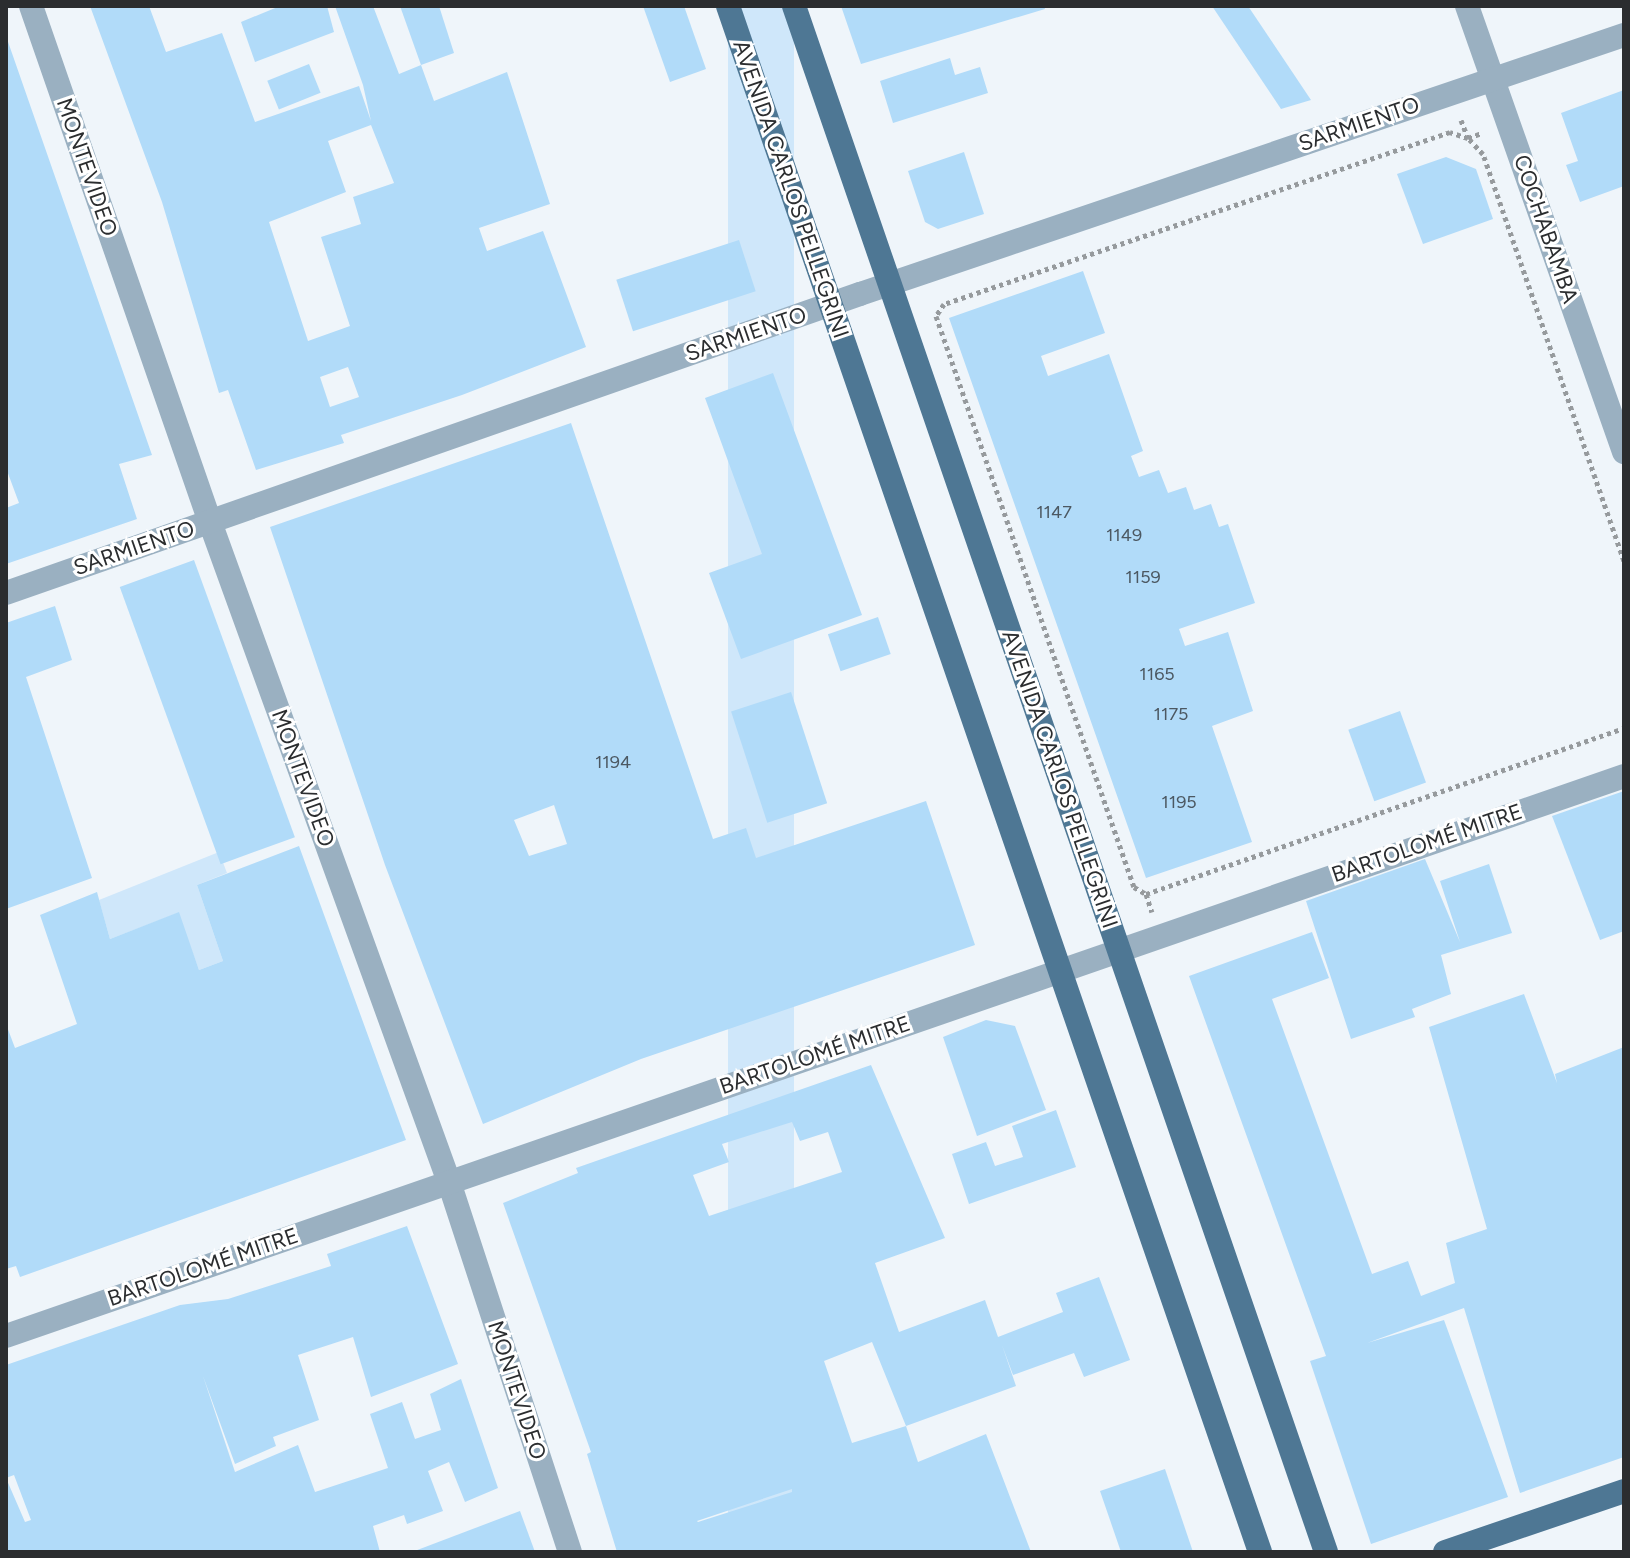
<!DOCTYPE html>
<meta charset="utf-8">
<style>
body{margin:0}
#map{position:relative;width:1630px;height:1558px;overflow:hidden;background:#eff5fa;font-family:Figtree,sans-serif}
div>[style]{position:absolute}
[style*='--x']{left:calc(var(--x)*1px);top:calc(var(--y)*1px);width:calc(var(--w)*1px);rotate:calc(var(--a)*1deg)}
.green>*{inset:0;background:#cfe7fa;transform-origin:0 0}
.building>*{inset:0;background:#b1dbf9;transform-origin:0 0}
.path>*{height:5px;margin-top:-2.5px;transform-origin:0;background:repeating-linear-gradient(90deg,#969a9d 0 4px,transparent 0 8px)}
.minor>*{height:24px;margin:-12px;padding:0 12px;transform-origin:12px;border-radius:12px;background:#9ab0c1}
.major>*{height:24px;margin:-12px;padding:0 12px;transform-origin:12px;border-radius:12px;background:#4e7794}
span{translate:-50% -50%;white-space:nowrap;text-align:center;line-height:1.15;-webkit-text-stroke:6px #fff;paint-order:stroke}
.number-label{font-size:18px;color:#4c5862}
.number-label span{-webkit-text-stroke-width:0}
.street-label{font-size:22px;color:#2b2d2f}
.frame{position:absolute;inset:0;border:8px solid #2b2d2f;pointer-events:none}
</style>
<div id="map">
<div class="green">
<div style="left:728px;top:6px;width:66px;height:1635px"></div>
<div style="clip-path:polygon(219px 852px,227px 873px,197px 885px,223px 961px,199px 970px,178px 913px,110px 939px,99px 900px)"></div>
</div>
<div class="building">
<div style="clip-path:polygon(evenodd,90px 6px,149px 6px,166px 52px,222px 33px,255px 122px,359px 86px,371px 121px,363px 85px,335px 6px,373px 6px,399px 74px,421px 65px,434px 101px,507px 72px,550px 204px,479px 228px,487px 251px,543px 231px,586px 347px,462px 395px,341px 435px,344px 443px,256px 470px,228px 390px,219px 393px,162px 202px,90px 6px,371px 125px,394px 183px,353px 197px,361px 224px,321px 237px,350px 326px,308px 341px,269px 222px,346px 192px,328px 141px,371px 125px,90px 6px,348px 367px,359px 397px,330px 407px,320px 377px,348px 367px)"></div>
<div style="clip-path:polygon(280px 6px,327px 6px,334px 32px,255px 62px,241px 22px)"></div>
<div style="clip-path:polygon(400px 6px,439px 6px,454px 53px,421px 65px)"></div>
<div style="clip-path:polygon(643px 6px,684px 6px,706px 69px,670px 82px)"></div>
<div style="clip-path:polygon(841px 6px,1044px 6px,1045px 9px,861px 64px)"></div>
<div style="clip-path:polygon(1212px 6px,1248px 6px,1311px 100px,1281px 109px)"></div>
<div style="clip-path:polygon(6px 36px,152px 455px,119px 464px,137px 519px,6px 564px,6px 508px,19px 503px,6px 468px)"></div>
<div style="clip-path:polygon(950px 58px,955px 75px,980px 67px,988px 93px,893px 123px,880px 81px)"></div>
<div style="left:309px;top:64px;width:31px;height:45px;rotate:68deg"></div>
<div style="clip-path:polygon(1624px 90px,1624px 186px,1580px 202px,1566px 165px,1578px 161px,1561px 113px)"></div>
<div style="clip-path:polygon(964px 152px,984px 214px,938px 229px,925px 222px,908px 171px)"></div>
<div style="clip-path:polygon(1446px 157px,1476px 169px,1493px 219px,1423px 244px,1397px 174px)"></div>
<div style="left:739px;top:240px;width:54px;height:129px;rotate:72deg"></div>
<div style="clip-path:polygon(1083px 271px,1105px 333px,1041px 356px,1048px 376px,1109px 354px,1143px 451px,1131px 456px,1139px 477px,1159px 470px,1168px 493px,1186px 487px,1194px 510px,1211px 504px,1219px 527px,1228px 524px,1255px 603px,1179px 629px,1185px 646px,1228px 632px,1253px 711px,1212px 726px,1252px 842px,1146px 878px,949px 318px)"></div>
<div style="clip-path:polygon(773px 373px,862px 615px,741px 659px,709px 573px,762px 554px,705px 398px)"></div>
<div style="clip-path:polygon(evenodd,571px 423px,713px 839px,746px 828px,756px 858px,926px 801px,975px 945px,641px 1059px,483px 1124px,385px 865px,270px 527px,571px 423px,554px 805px,567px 844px,529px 856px,514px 820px,554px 805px)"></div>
<div style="left:194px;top:560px;width:295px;height:79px;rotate:70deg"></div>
<div style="clip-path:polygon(55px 606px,72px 660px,26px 677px,92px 878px,6px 909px,6px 623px)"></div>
<div style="left:878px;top:617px;width:39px;height:53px;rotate:71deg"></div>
<div style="left:791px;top:692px;width:117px;height:63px;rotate:72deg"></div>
<div style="left:1400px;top:711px;width:76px;height:55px;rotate:70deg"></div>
<div style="clip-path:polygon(1624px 791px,1624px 931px,1600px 940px,1552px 816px)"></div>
<div style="clip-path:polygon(299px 846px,406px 1140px,20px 1277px,16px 1266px,6px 1269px,6px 1024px,15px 1048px,77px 1024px,40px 915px,97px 892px,110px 939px,179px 912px,199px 970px,223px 961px,197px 885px)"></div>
<div style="clip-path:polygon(1425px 859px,1460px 942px,1440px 881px,1489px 864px,1512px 933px,1441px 955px,1451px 994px,1412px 1009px,1415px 1017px,1351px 1039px,1306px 901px)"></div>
<div style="clip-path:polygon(1312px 932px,1329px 978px,1272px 999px,1372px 1274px,1408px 1261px,1421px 1296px,1455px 1283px,1446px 1243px,1487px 1229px,1429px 1027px,1524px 994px,1557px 1083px,1555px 1074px,1624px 1047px,1624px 1457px,1520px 1493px,1464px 1308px,1367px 1343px,1444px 1320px,1508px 1497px,1371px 1544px,1310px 1361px,1326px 1356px,1189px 976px)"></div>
<div style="clip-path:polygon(986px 1020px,1015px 1026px,1046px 1110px,977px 1136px,943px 1037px)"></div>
<div style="clip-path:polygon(evenodd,871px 1065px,945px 1238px,875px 1263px,899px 1332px,985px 1300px,998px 1337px,1063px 1312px,1056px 1293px,1099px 1277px,1130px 1360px,1084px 1377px,1074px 1353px,1013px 1375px,1002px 1345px,1016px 1386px,906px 1426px,872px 1342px,824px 1361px,852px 1443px,906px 1426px,918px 1462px,986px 1434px,1031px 1552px,617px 1552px,587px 1454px,591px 1452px,503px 1203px,578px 1173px,576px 1168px,871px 1065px,792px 1122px,800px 1141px,828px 1132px,842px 1172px,709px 1216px,693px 1175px,729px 1162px,722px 1144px,792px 1122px,871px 1065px,792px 1489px,792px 1492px,698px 1522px,697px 1521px,792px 1489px)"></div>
<div style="clip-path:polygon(1056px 1110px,1076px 1167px,969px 1204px,952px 1154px,986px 1142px,995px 1166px,1023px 1157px,1012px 1126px)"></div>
<div style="clip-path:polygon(evenodd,407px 1226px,458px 1364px,371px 1397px,353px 1337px,298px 1355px,319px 1420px,273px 1437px,276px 1446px,235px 1464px,203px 1376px,235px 1472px,298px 1445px,315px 1492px,388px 1468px,370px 1414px,402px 1402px,415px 1439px,441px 1430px,430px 1394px,461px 1379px,498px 1488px,465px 1502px,449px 1462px,428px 1471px,443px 1511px,407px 1524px,404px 1515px,373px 1526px,380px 1552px,6px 1552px,6px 1365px,180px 1305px,228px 1299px,331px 1266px,327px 1254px,407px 1226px,14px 1475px,31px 1520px,25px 1522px,6px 1478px,14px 1475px)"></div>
<div style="clip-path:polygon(1165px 1469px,1193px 1552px,1121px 1552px,1100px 1491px)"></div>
<div style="clip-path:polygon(520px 1511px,535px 1552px,412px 1552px)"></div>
</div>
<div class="path">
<div style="--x:1461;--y:120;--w:19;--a:69"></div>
<div style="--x:1468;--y:138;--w:15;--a:-20"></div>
<div style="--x:1624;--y:561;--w:431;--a:-109.1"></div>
<div style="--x:1483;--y:154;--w:22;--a:-133"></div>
<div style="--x:1468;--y:138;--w:19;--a:-162"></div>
<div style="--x:1450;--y:132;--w:534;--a:161.23"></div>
<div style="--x:944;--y:304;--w:14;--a:124"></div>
<div style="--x:936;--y:316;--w:604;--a:70.88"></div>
<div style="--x:1134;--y:887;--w:14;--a:30"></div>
<div style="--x:1146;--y:894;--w:506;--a:-19.15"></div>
<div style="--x:1146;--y:894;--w:19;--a:72"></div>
</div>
<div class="minor">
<div style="--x:31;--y:6;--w:546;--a:70.87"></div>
<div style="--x:210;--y:522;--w:702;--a:70.09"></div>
<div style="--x:449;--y:1182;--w:389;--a:71.9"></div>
<div style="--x:1467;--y:6;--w:473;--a:70.6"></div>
<div style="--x:6;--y:593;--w:905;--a:-19.3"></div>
<div style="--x:860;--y:294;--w:807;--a:-18.73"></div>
<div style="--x:6;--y:1336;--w:1712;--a:-19.09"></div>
</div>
<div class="major">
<div style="--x:728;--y:6;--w:1635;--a:71.01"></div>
<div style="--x:794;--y:6;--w:1635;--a:71.01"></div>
<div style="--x:1445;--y:1552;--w:189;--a:-18.8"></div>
</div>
<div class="number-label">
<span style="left:1054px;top:512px">1147</span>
<span style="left:1124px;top:535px">1149</span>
<span style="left:1143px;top:577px">1159</span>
<span style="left:1157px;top:674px">1165</span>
<span style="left:1171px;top:714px">1175</span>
<span style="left:613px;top:762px">1194</span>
<span style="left:1179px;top:802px">1195</span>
</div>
<div class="street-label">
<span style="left:1359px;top:124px;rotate:-19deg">SARMIENTO</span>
<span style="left:87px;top:167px;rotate:71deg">MONTEVIDEO</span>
<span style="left:791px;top:189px;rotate:71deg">AVENIDA CARLOS PELLEGRINI</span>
<span style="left:1546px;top:229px;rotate:71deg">COCHABAMBA</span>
<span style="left:746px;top:334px;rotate:-19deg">SARMIENTO</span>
<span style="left:134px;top:548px;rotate:-19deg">SARMIENTO</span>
<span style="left:303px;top:778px;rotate:70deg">MONTEVIDEO</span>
<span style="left:1060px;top:779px;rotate:71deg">AVENIDA CARLOS PELLEGRINI</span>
<span style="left:1427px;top:843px;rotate:-19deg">BARTOLOMÉ MITRE</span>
<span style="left:815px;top:1055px;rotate:-19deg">BARTOLOMÉ MITRE</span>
<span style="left:203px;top:1267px;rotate:-19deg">BARTOLOMÉ MITRE</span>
<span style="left:517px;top:1390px;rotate:72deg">MONTEVIDEO</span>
</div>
<div class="frame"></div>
</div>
